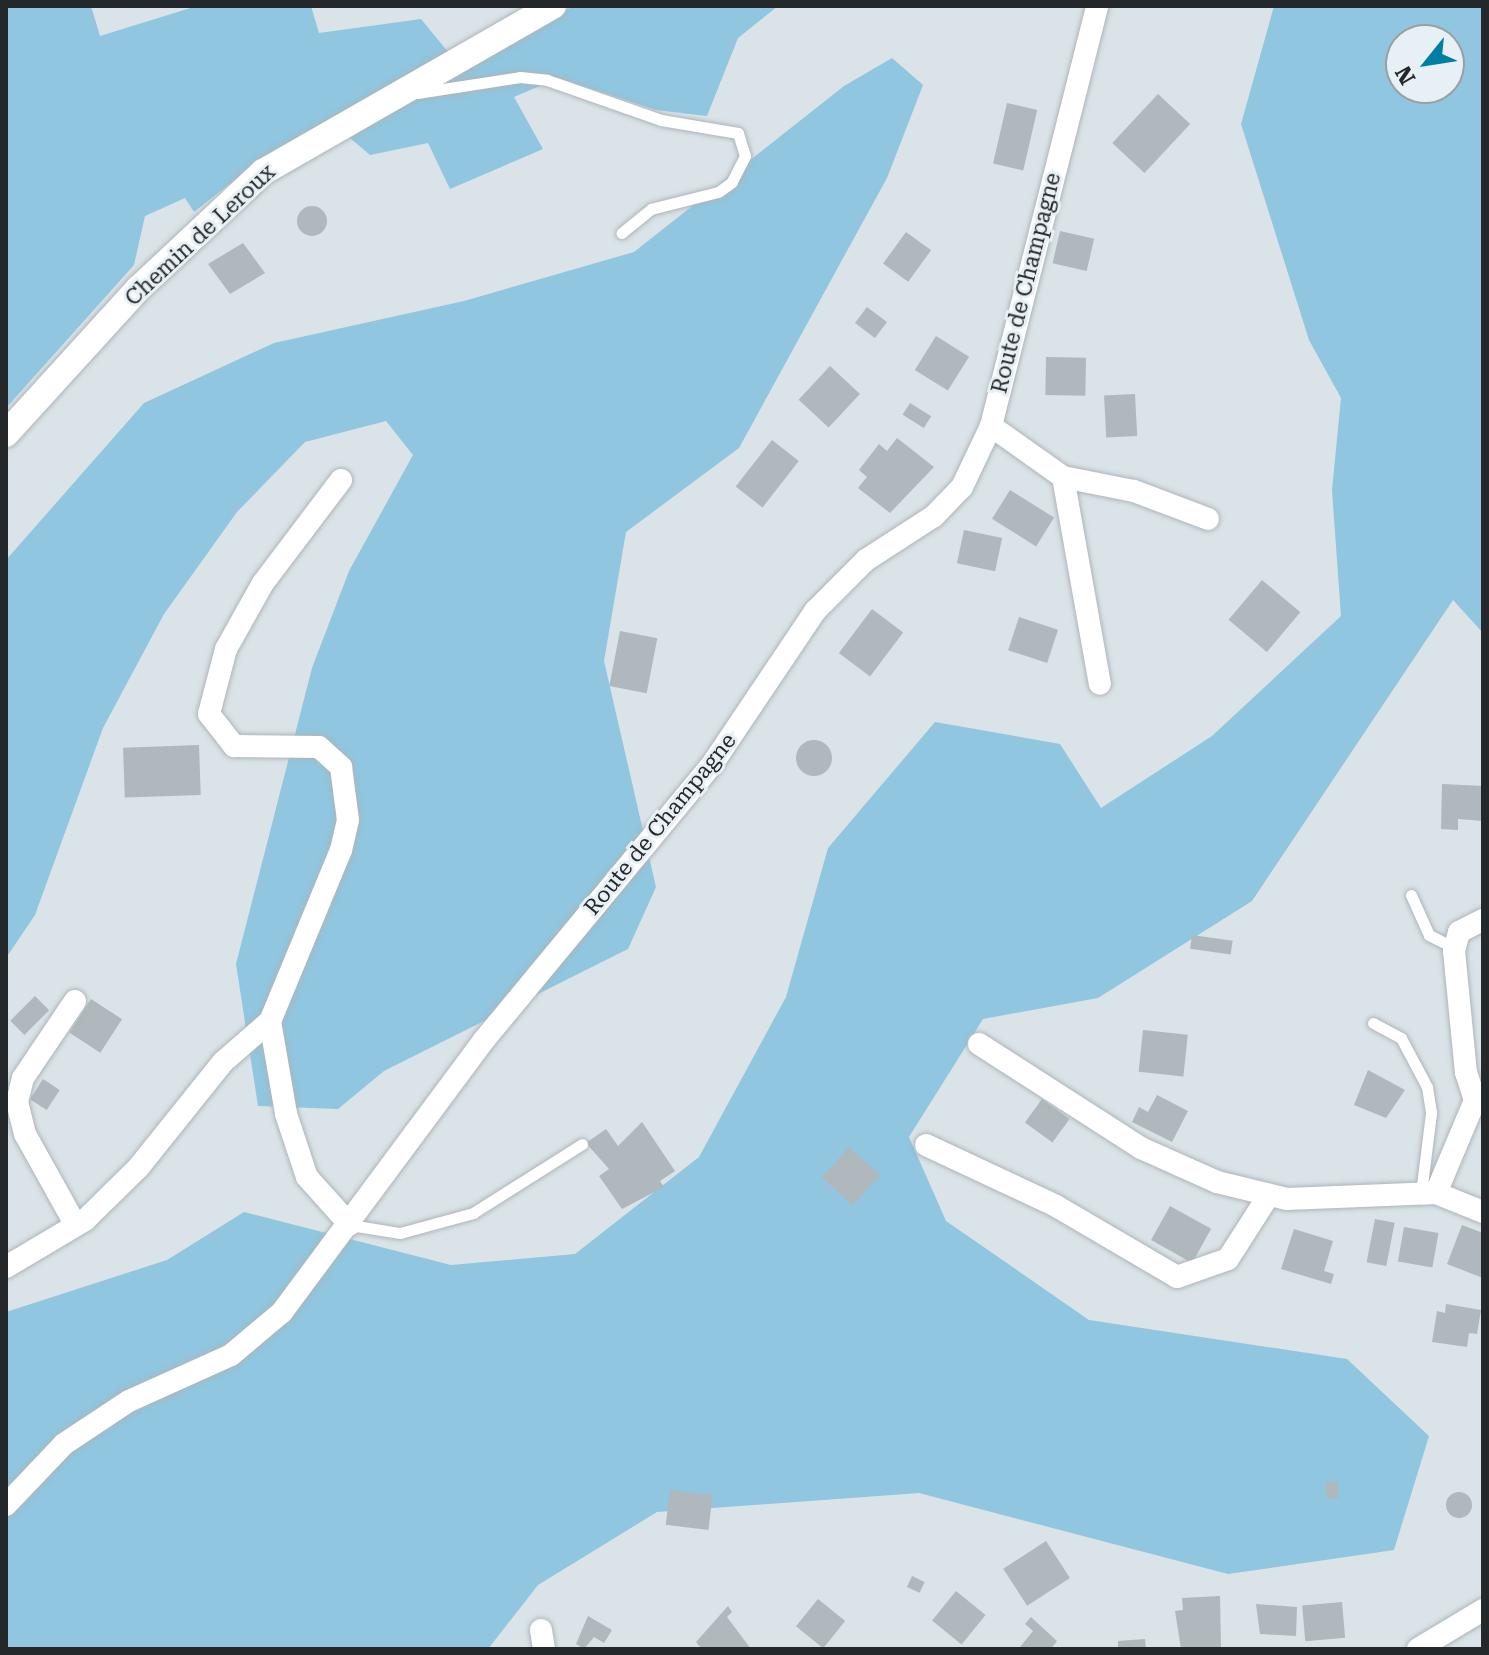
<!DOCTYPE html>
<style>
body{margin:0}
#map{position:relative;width:1489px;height:1655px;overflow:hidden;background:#dae3e7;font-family:"Roboto Serif",serif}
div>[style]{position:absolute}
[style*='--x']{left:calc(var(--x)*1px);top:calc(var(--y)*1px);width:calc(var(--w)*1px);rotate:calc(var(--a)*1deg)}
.green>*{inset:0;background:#90c6df}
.building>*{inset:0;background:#afb8bc;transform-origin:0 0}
.round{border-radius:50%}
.roads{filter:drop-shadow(0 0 2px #adb5ba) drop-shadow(0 0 2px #adb5ba)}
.service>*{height:11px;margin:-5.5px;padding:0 5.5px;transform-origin:5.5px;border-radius:5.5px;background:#fff}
.minor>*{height:22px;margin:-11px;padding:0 11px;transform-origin:11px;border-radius:11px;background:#fff}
.tertiary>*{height:26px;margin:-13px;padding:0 13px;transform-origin:13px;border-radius:13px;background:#fff}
span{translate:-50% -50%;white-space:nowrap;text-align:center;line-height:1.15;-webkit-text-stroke:6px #e7f0f4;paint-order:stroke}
.street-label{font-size:22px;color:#25282a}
.frame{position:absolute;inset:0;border:8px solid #25282a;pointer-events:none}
.north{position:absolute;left:1385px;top:24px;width:80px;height:80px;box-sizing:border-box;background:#e7f0f4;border:2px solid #99a0a3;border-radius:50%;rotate:240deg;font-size:22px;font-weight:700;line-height:32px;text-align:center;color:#25282a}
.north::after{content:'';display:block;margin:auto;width:28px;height:36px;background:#007fa5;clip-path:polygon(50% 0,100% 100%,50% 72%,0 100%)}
</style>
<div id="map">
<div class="green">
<div style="clip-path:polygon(6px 6px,91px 6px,100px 36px,197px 6px,311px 6px,319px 33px,421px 19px,448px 52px,502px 50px,573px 6px,778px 6px,738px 38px,707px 116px,656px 110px,558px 78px,514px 97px,543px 149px,450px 189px,428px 143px,370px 155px,329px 120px,265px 156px,194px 212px,185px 198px,145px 216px,134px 265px,6px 408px)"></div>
<div style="clip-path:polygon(evenodd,1274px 6px,1483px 6px,1483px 633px,1453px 600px,1252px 901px,1098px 998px,983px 1019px,909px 1137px,946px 1221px,1089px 1320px,1347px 1359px,1429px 1436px,1394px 1550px,1228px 1574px,919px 1493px,657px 1512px,538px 1585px,488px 1649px,6px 1649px,6px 1312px,167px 1260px,244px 1212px,451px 1265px,575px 1254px,699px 1157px,786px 997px,828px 848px,935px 722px,1060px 744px,1101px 808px,1212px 736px,1341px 616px,1332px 490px,1341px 398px,1309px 340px,1241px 124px,1274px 6px,1401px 40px,1449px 40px,1449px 88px,1401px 88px,1401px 40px)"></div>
<div style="clip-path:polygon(892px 58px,923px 85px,887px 178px,739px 448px,626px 532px,604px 661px,656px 887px,628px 949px,384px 1071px,338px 1109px,258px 1106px,236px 964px,312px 668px,349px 571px,413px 455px,386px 421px,305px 442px,237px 512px,164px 614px,103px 728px,35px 915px,6px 958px,6px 560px,144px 403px,274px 343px,464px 301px,634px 252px,844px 86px)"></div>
</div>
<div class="building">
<div style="left:1158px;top:94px;width:44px;height:67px;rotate:43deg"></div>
<div style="left:1007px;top:103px;width:31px;height:62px;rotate:13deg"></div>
<div class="round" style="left:297px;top:206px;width:30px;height:30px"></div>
<div style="left:1060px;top:231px;width:35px;height:33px;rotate:13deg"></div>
<div style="left:906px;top:232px;width:31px;height:39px;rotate:36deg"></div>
<div style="clip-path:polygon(243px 243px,265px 273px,230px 294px,208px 264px)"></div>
<div style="left:867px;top:307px;width:25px;height:20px;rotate:37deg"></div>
<div style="left:936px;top:336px;width:39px;height:40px;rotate:32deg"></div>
<div style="left:1046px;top:357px;width:40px;height:38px;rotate:1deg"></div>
<div style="left:830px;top:366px;width:41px;height:46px;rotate:43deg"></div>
<div style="left:1135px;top:394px;width:42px;height:31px;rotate:87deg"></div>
<div style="left:910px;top:403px;width:25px;height:14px;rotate:32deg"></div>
<div style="clip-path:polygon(897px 438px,934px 467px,890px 513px,858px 488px,867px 477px,859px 470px,879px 444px,887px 451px)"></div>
<div style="left:772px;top:440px;width:34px;height:59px;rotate:38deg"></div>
<div style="left:1010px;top:490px;width:52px;height:34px;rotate:32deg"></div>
<div style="left:964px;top:530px;width:39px;height:34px;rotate:12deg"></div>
<div style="left:1262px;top:580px;width:50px;height:52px;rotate:40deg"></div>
<div style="left:872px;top:609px;width:39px;height:55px;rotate:37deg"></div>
<div style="left:1019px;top:617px;width:41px;height:35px;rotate:18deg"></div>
<div style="left:620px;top:631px;width:38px;height:56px;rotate:11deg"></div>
<div class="round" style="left:796px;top:740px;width:36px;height:36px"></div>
<div style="left:199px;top:745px;width:50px;height:76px;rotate:88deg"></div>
<div style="clip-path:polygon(1442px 784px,1483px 786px,1483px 821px,1458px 819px,1458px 830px,1441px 829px)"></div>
<div style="left:1192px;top:935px;width:41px;height:14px;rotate:8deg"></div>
<div style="left:35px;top:996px;width:20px;height:35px;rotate:45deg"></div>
<div style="left:91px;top:999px;width:37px;height:40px;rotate:33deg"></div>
<div style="left:1143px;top:1030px;width:45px;height:42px;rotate:6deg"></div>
<div style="clip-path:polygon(1368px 1070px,1405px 1090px,1386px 1118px,1354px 1105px)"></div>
<div style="left:43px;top:1079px;width:20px;height:24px;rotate:33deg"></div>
<div style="clip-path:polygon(1157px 1095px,1188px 1111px,1172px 1142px,1132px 1122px,1139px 1107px,1148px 1112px)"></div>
<div style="left:1042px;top:1099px;width:34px;height:29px;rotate:36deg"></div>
<div style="clip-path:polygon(642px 1122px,675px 1171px,660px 1181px,664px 1187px,622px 1209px,599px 1176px,609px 1169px,586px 1143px,606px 1129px,618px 1146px)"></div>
<div style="left:849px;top:1147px;width:42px;height:41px;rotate:42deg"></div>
<div style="left:1170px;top:1206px;width:47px;height:39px;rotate:29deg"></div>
<div style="left:1375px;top:1219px;width:20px;height:44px;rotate:11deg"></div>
<div style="clip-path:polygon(1462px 1225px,1483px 1233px,1483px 1278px,1447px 1264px)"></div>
<div style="left:1404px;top:1227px;width:35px;height:35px;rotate:10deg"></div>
<div style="clip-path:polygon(1294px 1229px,1333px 1241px,1324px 1271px,1334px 1274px,1331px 1284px,1281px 1269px)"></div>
<div style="clip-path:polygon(1446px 1304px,1481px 1310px,1477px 1334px,1469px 1333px,1467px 1347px,1432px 1342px,1437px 1311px,1445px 1313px)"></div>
<div style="left:1337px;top:1481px;width:17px;height:12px;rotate:83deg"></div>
<div style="left:670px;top:1490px;width:43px;height:35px;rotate:7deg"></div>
<div class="round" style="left:1446px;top:1492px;width:26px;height:26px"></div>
<div style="left:1046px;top:1541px;width:44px;height:51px;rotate:57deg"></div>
<div style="left:912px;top:1576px;width:14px;height:12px;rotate:25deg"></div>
<div style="left:956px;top:1591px;width:38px;height:38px;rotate:39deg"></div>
<div style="clip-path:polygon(1220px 1596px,1221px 1647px,1181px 1649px,1175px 1611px,1183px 1610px,1182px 1598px)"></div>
<div style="left:818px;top:1599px;width:35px;height:35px;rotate:39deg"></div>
<div style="left:1342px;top:1602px;width:36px;height:40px;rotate:85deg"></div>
<div style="clip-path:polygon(1256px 1604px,1297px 1607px,1296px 1636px,1260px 1634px)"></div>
<div style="clip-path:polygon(728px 1606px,732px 1612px,727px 1617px,751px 1649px,702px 1649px,696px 1642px)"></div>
<div style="clip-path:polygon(588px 1616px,612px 1630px,604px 1643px,594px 1637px,584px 1649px,576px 1644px)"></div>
<div style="clip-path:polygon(1031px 1617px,1057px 1641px,1051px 1649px,1020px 1647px,1033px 1631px,1025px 1624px)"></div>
<div style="clip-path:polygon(1145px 1639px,1146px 1649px,1118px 1649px,1118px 1641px)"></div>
</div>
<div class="roads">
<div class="service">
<div style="--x:417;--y:93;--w:104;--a:-8.8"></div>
<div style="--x:520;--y:77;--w:27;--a:6"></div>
<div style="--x:547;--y:80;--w:121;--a:19.3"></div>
<div style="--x:661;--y:120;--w:78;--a:9.6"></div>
<div style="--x:738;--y:133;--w:24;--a:73"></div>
<div style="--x:745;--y:156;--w:29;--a:117"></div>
<div style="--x:732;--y:182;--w:17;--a:144"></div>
<div style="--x:718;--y:192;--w:69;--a:165.8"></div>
<div style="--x:651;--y:209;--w:38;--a:141"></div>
<div style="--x:1411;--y:895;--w:44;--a:65.8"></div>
<div style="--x:1429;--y:935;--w:29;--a:27"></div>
<div style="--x:1373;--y:1023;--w:32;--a:28"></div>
<div style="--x:1401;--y:1038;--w:55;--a:62"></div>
<div style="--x:1427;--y:1087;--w:26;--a:81"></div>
<div style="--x:1431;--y:1113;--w:81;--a:97.1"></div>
<div style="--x:350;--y:1225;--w:51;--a:9.1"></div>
<div style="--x:400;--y:1233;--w:76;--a:-15.3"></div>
<div style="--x:473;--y:1213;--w:129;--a:-32.3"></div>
</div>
<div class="minor">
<div style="--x:991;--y:426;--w:88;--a:35.3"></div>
<div style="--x:1063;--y:477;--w:210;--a:79.9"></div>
<div style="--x:1063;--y:477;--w:72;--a:11.2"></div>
<div style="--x:1134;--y:491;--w:79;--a:20.7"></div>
<div style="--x:341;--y:480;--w:129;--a:127.1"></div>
<div style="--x:263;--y:583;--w:76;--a:119.3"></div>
<div style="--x:226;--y:649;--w:67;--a:104.7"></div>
<div style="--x:209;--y:714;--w:41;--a:52"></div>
<div style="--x:234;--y:746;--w:85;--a:0.7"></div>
<div style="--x:319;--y:747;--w:30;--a:42"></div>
<div style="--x:341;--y:767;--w:53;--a:82.5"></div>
<div style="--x:348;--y:820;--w:31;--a:103"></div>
<div style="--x:341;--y:850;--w:185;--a:112.5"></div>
<div style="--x:270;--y:1021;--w:94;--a:80.2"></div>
<div style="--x:286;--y:1114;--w:66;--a:71.6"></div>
<div style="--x:307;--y:1177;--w:64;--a:48.1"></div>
<div style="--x:75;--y:1001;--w:93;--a:124"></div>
<div style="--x:23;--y:1078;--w:25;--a:104"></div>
<div style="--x:17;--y:1102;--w:33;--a:76"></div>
<div style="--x:25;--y:1134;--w:103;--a:60.9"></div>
<div style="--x:979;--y:1044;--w:193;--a:32.7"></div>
<div style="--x:1141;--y:1148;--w:83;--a:24.1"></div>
<div style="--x:1217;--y:1182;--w:72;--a:13.7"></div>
<div style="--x:1287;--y:1199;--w:149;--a:-2.3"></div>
<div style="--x:1436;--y:1193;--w:51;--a:22"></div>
<div style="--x:926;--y:1145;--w:144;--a:25.1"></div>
<div style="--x:1056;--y:1206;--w:140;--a:30.4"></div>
<div style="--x:1177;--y:1277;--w:54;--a:-19.4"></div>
<div style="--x:1228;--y:1259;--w:72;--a:-57.4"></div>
<div style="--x:1436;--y:1193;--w:101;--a:-67.2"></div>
<div style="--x:1475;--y:1100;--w:28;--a:-108"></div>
<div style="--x:1466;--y:1073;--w:123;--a:-95.6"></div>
<div style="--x:1454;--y:951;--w:20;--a:-75"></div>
<div style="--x:1459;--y:932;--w:27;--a:-27"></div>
<div style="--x:6;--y:1267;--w:92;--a:-30.7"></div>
<div style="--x:85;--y:1220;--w:74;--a:-44.5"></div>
<div style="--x:138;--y:1168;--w:136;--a:-51.3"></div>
<div style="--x:223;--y:1062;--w:62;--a:-41.1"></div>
<div style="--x:6;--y:1505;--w:84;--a:-46.4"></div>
<div style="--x:64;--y:1444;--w:78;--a:-33.5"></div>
<div style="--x:129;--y:1401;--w:112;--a:-24.3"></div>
<div style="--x:231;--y:1355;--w:67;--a:-40.1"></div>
<div style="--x:282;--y:1312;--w:339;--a:-53.4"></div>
<div style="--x:484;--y:1040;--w:356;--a:-50.4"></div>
<div style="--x:711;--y:766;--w:187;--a:-56.1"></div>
<div style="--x:815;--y:611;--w:72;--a:-45"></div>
<div style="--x:866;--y:560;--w:81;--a:-32.9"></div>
<div style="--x:934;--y:516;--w:40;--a:-46"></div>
<div style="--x:962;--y:487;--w:68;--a:-64.6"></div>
<div style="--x:991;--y:426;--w:433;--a:-75.8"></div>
<div style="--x:541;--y:1630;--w:19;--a:81"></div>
<div style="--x:1418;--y:1649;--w:76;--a:-31"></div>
</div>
<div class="tertiary">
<div style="--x:6;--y:434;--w:197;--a:-47.7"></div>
<div style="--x:139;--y:288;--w:170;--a:-43.1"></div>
<div style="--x:263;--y:172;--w:334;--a:-29.8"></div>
</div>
</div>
<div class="street-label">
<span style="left:200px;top:235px;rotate:-43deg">Chemin de Leroux</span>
<span style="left:1026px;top:283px;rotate:-76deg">Route de Champagne</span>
<span style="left:660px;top:824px;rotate:-51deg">Route de Champagne</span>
</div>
<div class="frame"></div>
<div class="north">N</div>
</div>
